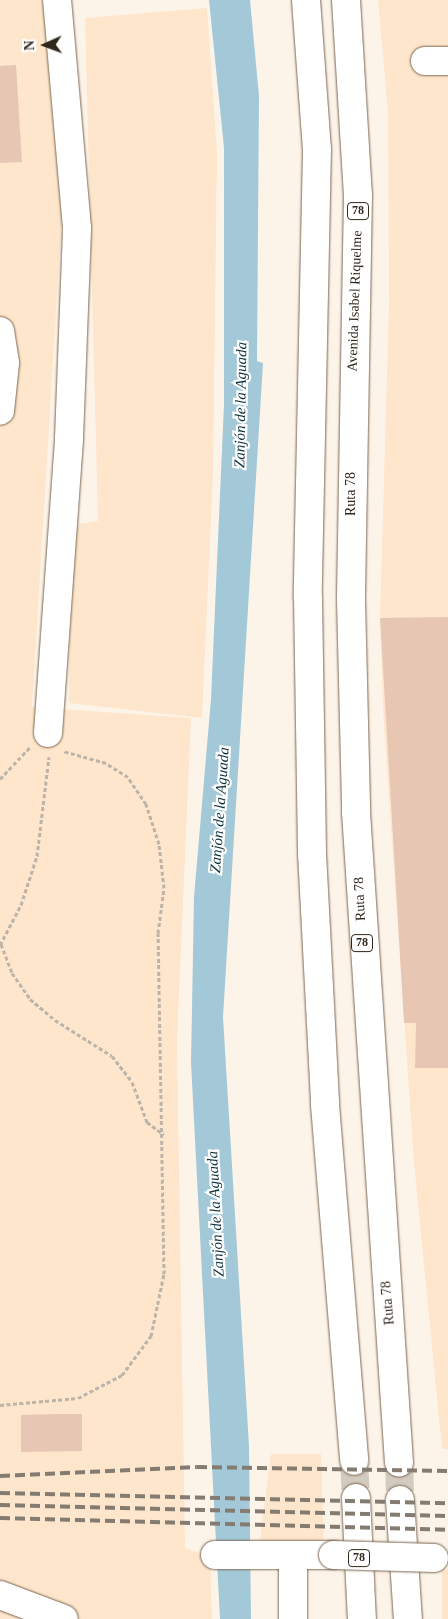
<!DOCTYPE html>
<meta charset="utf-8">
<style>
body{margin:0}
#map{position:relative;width:448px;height:1619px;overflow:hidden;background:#fdf4e9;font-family:"Times New Roman",serif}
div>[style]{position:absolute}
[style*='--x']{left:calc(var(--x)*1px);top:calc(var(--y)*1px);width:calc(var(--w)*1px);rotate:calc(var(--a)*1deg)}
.built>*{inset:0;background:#fee6cc;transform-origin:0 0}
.water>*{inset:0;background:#a3c9d8}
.building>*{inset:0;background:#e7c7b4}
.highway-tunnel>*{height:28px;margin-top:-14px;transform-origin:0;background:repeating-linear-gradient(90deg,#d4cbc0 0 28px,transparent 0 42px)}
.path>*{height:3px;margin-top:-1.5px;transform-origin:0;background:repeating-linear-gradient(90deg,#bcb3a9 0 4px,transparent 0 6.5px)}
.roads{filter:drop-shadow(0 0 1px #7c664f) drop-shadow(0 0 1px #7c664f)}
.minor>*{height:28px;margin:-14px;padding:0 14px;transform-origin:14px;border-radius:14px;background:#fff}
.highway>*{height:28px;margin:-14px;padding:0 14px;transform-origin:14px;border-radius:14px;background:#fff}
.rail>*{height:4px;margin-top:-2px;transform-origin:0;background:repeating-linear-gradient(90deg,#847b71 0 10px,transparent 0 15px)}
.bridges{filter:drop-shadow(0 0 1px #7c664f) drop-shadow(0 0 1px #7c664f)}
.minor-bridge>*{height:28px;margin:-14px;padding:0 14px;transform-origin:14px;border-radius:14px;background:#fff}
span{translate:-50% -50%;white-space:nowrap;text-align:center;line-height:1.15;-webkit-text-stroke:4.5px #fff;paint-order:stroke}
.shield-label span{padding:1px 4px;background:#fff;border:1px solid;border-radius:4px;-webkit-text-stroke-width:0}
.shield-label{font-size:12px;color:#30271d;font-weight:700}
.street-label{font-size:14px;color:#30271d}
.water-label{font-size:15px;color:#0d313c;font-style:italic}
.north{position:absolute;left:20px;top:20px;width:50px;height:50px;-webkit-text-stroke:4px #fff;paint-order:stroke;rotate:268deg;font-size:14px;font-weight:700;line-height:20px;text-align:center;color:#30271d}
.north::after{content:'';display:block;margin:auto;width:18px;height:22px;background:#30271d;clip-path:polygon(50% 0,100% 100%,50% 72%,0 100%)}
</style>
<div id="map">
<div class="built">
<div style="clip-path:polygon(0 0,50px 0,62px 213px,32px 707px,191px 718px,177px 1041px,185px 1548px,210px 1556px,212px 1619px,0 1619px)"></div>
<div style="clip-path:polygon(378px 0,448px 0,448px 1449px,442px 1449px,414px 1163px,383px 709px,380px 618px,389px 303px,388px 113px)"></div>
<div style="clip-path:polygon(207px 8px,217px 153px,213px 475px,202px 718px,69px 703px,71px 525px,98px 521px,85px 18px)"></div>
<div style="clip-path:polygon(271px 1454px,321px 1454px,324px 1543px,260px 1540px)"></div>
<div style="left:442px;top:1569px;width:6px;height:50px"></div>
</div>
<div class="water">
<div style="clip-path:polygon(209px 0,250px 0,259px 96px,257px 361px,263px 363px,223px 1017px,249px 1446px,251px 1619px,220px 1619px,191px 1063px,194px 897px,211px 699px,224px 404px,224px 148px)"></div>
</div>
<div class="building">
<div style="clip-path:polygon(16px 65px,22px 162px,0 163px,0 66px)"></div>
<div style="clip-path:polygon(448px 617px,448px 1068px,415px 1068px,416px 1023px,404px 1023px,380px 618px)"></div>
<div style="clip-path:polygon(59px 1414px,82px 1414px,82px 1451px,21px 1452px,21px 1415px)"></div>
</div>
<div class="highway-tunnel">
<div style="--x:354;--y:1461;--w:37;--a:87"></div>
<div style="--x:399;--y:1463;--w:37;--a:88"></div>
</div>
<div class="path">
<div style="--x:0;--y:779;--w:44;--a:-46.8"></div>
<div style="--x:1;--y:944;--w:31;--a:69"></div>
<div style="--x:12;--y:973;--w:32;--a:55"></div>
<div style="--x:30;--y:999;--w:33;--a:40"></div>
<div style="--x:55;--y:1020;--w:67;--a:32.3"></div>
<div style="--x:112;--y:1056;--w:33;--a:52"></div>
<div style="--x:132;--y:1082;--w:43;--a:69.4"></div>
<div style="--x:147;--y:1122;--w:21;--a:37"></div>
<div style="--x:0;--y:945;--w:45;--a:-62.3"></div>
<div style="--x:21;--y:905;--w:52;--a:-71.9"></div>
<div style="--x:37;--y:856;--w:100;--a:-83.1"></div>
<div style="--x:0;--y:1405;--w:78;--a:-5.1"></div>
<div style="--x:78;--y:1398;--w:50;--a:-27.6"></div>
<div style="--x:122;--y:1375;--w:49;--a:-53.4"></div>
<div style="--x:151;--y:1336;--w:63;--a:-78.2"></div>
<div style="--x:164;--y:1274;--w:341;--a:-91"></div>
<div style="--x:158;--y:933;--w:45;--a:-82.4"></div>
<div style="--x:164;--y:888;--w:44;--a:-96.5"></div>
<div style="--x:159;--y:844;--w:42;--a:-108"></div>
<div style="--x:146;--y:804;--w:32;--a:-124"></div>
<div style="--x:128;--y:777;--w:26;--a:-148"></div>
<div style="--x:106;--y:763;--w:45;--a:-164.4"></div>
</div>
<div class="roads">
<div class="minor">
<div style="--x:425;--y:61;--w:23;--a:0"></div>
<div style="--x:0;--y:331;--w:32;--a:81"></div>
<div style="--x:5;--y:363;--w:48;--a:95.9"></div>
<div style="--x:48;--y:733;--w:296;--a:-85.9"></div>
<div style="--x:69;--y:438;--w:210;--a:-87.8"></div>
<div style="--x:77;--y:228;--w:229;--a:-95"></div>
<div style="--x:215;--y:1555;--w:118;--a:0"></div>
<div style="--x:293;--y:1555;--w:64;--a:90"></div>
<div style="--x:0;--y:1595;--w:68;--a:20.6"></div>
</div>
<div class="highway">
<div style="--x:306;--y:0;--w:149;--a:85.8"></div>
<div style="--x:317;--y:149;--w:448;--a:91.2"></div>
<div style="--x:308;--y:597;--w:256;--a:89.1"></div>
<div style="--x:312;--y:853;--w:252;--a:87"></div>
<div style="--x:325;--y:1105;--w:357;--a:85.3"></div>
<div style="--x:346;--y:0;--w:195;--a:86.5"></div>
<div style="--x:358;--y:195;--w:405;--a:91"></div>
<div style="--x:351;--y:600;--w:212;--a:88.6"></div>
<div style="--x:356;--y:812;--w:652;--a:86.22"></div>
<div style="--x:356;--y:1498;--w:121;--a:87.2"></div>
<div style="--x:400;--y:1500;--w:119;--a:86.2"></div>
</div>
</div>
<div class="rail">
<div style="--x:0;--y:1476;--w:197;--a:-2.6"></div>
<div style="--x:197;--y:1467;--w:251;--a:0.9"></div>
<div style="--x:0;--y:1493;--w:448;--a:1.3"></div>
<div style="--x:0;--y:1505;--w:448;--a:1.4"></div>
<div style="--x:0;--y:1518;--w:448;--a:1.5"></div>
</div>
<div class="bridges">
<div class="minor-bridge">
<div style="--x:333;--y:1555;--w:101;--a:1.7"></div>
</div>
</div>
<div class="shield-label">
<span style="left:358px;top:211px">78</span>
<span style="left:362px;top:943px">78</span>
<span style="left:359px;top:1558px">78</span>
</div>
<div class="street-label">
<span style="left:355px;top:301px;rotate:-88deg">Avenida Isabel Riquelme</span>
<span style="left:351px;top:494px;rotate:-90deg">Ruta 78</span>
<span style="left:360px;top:899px;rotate:-93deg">Ruta 78</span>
<span style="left:388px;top:1303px;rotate:-95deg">Ruta 78</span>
</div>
<div class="water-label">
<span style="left:241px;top:405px;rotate:-89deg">Zanjón de la Aguada</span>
<span style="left:220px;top:810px;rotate:-86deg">Zanjón de la Aguada</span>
<span style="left:216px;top:1214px;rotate:-93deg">Zanjón de la Aguada</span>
</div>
<div class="north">N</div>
</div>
